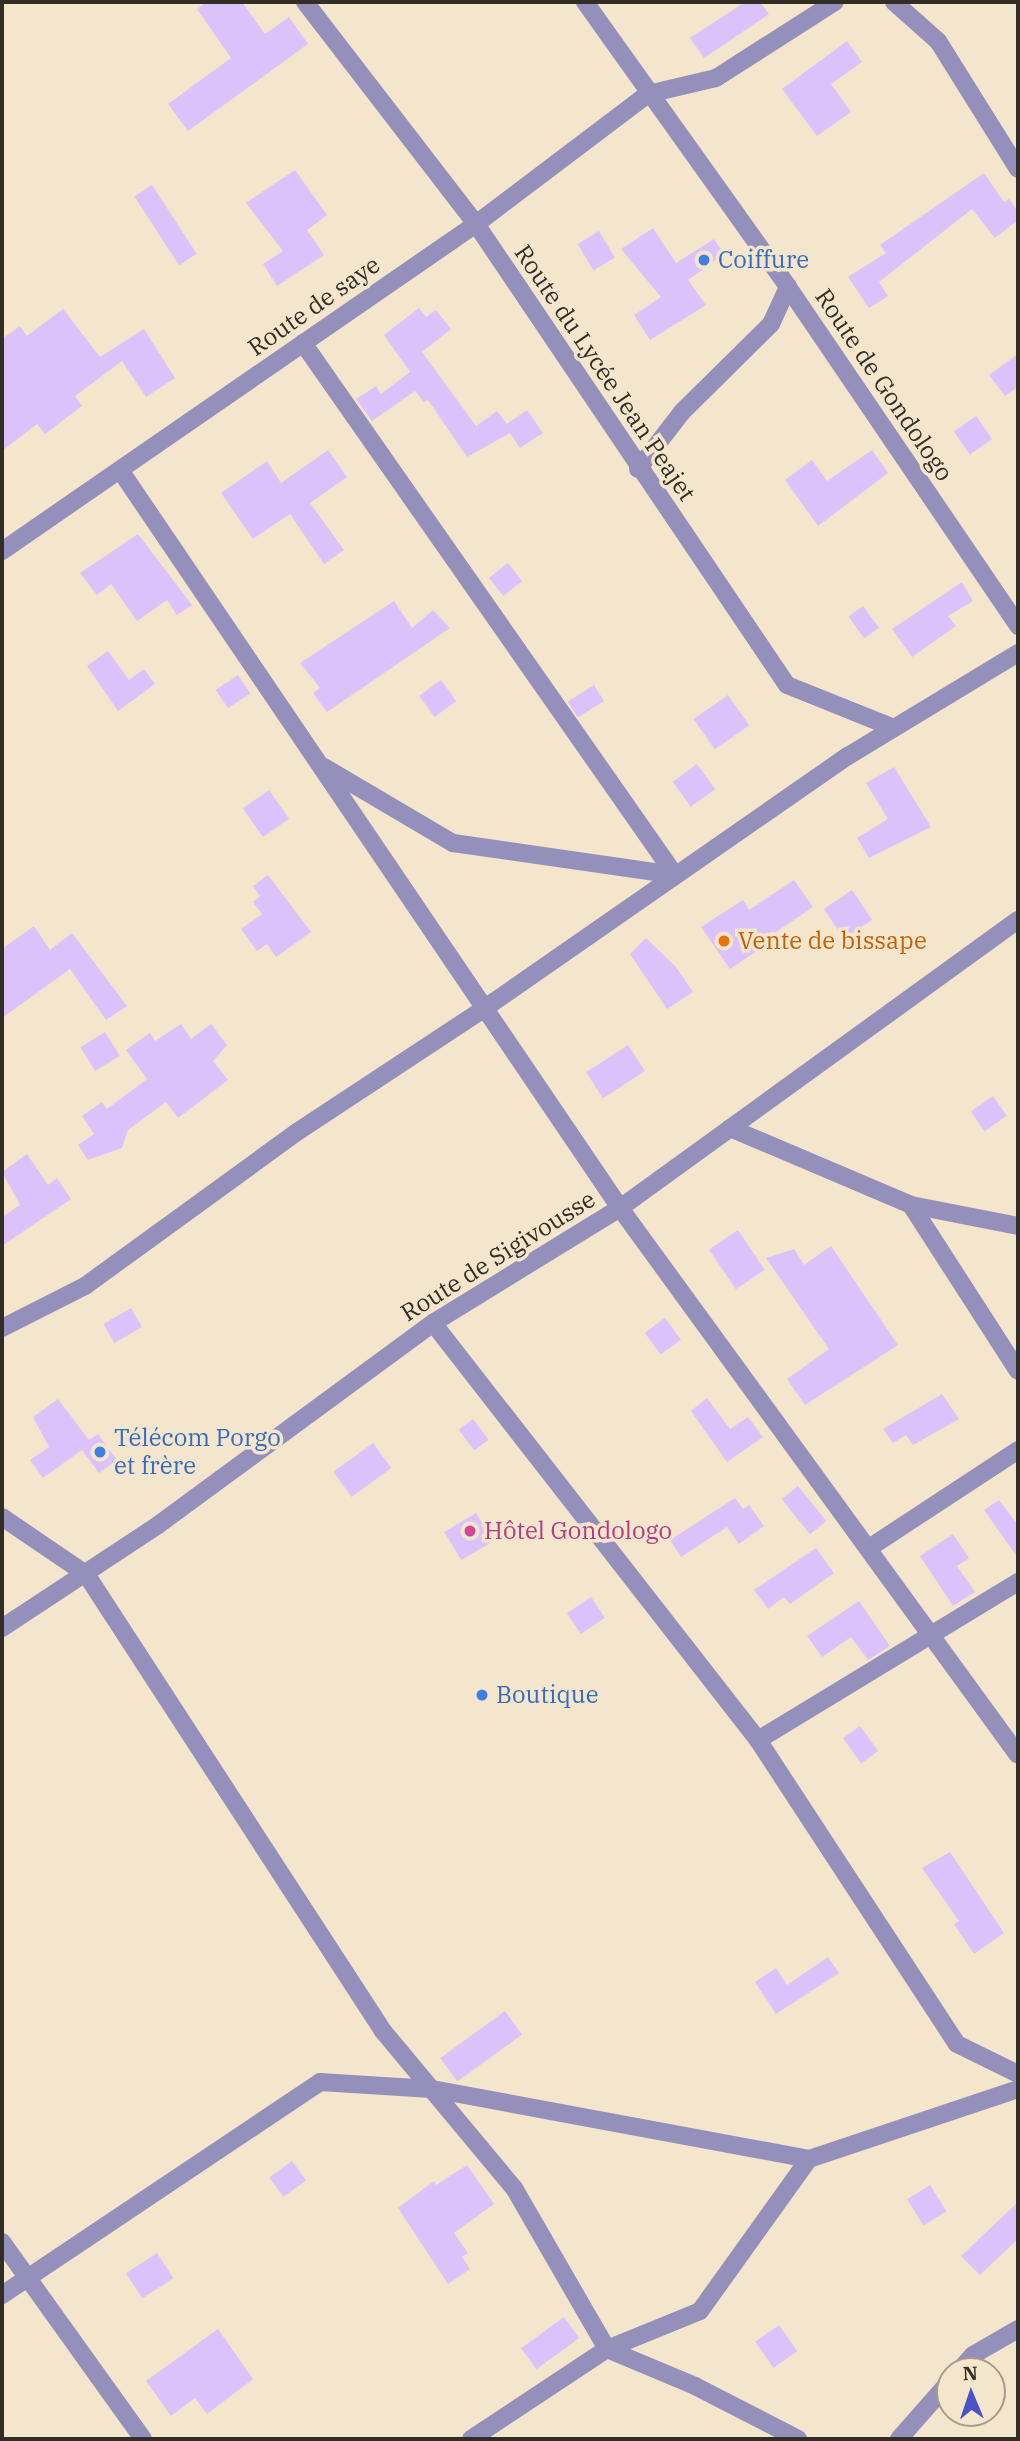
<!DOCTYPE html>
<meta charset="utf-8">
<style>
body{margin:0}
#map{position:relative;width:1020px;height:2441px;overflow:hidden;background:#f3e6cd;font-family:"IBM Plex Serif",serif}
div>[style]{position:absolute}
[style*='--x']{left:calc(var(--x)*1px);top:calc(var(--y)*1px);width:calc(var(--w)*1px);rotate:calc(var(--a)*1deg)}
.building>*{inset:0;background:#dcc2fa;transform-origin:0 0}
.minor>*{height:18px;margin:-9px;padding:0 9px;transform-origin:9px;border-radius:9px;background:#9590bb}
.tertiary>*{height:18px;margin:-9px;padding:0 9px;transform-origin:9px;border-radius:9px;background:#9590bb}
.dots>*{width:19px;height:19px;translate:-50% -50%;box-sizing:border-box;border:4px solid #f3e6cd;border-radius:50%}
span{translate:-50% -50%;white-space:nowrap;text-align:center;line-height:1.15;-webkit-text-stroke:7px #f3e6cd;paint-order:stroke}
.shop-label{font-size:24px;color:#366cbe}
.left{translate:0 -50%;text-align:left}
.street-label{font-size:24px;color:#332e25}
.food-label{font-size:24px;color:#c56008}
.hotel-label{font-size:24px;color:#b23c85}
.frame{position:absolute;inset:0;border:4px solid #332e25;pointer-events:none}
.north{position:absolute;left:936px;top:2357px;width:70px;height:70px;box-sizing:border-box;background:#f3e6cd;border:2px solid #a69c8a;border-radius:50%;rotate:358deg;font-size:19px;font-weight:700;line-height:28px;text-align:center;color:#332e25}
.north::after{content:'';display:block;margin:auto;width:24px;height:32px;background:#4853c8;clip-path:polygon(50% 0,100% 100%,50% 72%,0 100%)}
</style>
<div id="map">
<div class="building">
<div style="clip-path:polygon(207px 2px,242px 2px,265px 34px,289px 17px,308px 44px,188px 131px,168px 104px,231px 58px,197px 9px)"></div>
<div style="clip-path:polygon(745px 2px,760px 2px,769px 14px,704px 58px,690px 38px)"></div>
<div style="clip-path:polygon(847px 41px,862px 62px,831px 84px,851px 112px,817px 136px,782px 89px)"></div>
<div style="clip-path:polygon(295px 170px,327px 215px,307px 230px,324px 255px,277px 286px,263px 264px,283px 251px,246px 203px)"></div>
<div style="clip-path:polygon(984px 173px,1004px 202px,1009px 199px,1018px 212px,1018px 220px,995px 238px,972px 209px,879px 282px,888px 296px,869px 308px,848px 277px,886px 253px,880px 245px)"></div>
<div style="left:152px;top:185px;width:82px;height:21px;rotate:57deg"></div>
<div style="clip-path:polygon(653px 228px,676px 263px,714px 239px,724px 254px,688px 280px,706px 305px,650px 340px,634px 315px,661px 297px,621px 249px)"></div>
<div style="left:599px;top:231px;width:31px;height:25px;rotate:59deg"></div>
<div style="clip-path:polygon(419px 308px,426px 317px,436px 310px,451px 329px,422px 352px,476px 426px,497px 411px,507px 424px,527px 410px,543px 433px,520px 448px,510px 433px,467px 457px,428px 400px,424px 402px,415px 391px,372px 421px,356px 399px,376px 386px,381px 394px,410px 372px,384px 335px)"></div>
<div style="clip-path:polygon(63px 309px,100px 357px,144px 329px,175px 378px,146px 397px,122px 361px,75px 396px,82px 406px,45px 434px,37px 424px,2px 451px,2px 339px,20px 326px,27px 336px)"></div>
<div style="clip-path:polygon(1018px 354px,1018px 387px,1005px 396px,989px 375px)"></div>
<div style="left:976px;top:416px;width:28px;height:27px;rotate:55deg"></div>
<div style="clip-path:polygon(328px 450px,347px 477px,310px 503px,344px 550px,324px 564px,290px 514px,253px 539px,221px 493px,267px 461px,281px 483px)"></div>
<div style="clip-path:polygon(872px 450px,888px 473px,818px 526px,785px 480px,812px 460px,827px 481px)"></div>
<div style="clip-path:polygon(138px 534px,192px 605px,177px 615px,167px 600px,137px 621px,111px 584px,97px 595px,80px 573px)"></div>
<div style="left:508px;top:563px;width:23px;height:24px;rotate:52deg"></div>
<div style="clip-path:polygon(962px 582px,973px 601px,948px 616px,956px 626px,912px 657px,892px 629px)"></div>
<div style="clip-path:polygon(394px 601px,412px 628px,433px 610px,450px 628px,327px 712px,313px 693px,320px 688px,300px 663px)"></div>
<div style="left:863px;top:606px;width:27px;height:18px;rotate:54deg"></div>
<div style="clip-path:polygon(108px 651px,129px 680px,144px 669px,155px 684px,118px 711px,87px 666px)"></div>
<div style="left:238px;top:675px;width:22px;height:27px;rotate:56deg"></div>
<div style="left:441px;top:680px;width:26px;height:27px;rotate:54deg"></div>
<div style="left:594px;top:685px;width:19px;height:31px;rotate:58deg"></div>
<div style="left:728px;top:695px;width:37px;height:42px;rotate:55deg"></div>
<div style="left:697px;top:764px;width:31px;height:30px;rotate:54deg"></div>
<div style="clip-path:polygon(894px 767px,931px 827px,869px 858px,857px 838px,888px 819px,866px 783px)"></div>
<div style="left:269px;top:790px;width:35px;height:32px;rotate:55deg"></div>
<div style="clip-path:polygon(268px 875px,311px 932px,276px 957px,267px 944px,257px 951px,241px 929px,262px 914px,253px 902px,260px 896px,253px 886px)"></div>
<div style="clip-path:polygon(794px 880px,813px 907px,754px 947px,757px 951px,730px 969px,701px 927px,743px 900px,749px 910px)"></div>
<div style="left:852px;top:890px;width:36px;height:34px;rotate:56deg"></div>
<div style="clip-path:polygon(34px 926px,50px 950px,72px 933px,127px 1006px,106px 1020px,70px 969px,2px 1018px,2px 949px)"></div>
<div style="clip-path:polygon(646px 938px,676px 967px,693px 992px,667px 1009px,630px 954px)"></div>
<div style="clip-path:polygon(181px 1024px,191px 1039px,211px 1024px,227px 1045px,213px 1061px,228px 1080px,178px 1118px,166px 1102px,128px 1130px,122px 1148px,88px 1160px,78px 1145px,94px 1134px,82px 1116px,102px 1102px,107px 1109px,147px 1079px,126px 1050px,150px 1033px,155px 1041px)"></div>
<div style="left:105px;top:1032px;width:28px;height:29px;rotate:58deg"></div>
<div style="left:628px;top:1045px;width:31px;height:50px;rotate:57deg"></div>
<div style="left:993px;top:1096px;width:24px;height:27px;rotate:55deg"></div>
<div style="clip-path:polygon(27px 1154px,48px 1185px,57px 1178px,71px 1199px,2px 1246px,2px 1217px,20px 1205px,2px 1172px)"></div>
<div style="left:738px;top:1230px;width:48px;height:35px;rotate:56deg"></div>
<div style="clip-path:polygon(831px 1246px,898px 1345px,805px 1405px,787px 1379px,829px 1349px,766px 1258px,794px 1249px,804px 1265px)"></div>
<div style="left:131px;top:1308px;width:22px;height:32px;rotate:60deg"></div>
<div style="left:665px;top:1318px;width:27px;height:25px;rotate:54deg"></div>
<div style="clip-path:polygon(942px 1394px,959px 1419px,913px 1445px,906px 1435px,893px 1443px,883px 1429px)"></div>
<div style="clip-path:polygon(707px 1398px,730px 1429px,748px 1417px,763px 1437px,727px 1462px,691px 1411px)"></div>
<div style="clip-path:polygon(58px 1399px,89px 1440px,98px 1434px,117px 1460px,99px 1473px,82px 1450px,43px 1478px,30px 1460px,49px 1447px,33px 1417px)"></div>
<div style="left:473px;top:1419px;width:26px;height:18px;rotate:53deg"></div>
<div style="left:373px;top:1443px;width:31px;height:49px;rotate:54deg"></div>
<div style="left:798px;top:1486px;width:45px;height:21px;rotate:51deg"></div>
<div style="clip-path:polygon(735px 1498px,743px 1509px,749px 1505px,764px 1526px,739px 1544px,727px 1527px,681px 1557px,670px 1540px)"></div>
<div style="clip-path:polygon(999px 1500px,1018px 1525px,1018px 1558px,984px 1510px)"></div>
<div style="left:476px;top:1513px;width:33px;height:37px;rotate:59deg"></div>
<div style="clip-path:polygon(953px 1534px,969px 1558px,957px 1566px,975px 1592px,953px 1606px,920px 1556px)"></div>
<div style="clip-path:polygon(816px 1548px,834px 1573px,790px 1604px,784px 1597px,768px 1609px,754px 1590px)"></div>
<div style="left:591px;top:1597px;width:25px;height:29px;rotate:56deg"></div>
<div style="clip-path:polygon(859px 1601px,890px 1646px,868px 1660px,851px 1637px,822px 1657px,807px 1636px)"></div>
<div style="left:860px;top:1726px;width:31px;height:21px;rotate:54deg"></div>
<div style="clip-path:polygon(950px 1852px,1004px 1933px,974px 1954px,954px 1924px,959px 1921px,922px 1868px)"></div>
<div style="clip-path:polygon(828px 1957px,839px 1973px,776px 2014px,755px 1982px,776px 1968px,787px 1985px)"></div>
<div style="left:505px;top:2011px;width:29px;height:80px;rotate:54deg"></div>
<div style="left:292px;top:2161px;width:24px;height:28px;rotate:54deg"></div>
<div style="clip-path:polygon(467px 2165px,494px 2204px,454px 2233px,468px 2253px,462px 2257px,470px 2269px,448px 2284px,398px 2208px,434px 2181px,436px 2185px)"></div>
<div style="left:930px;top:2185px;width:31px;height:27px;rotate:58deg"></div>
<div style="clip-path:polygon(1018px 2202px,1018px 2239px,980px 2275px,961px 2256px)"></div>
<div style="left:157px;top:2253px;width:30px;height:37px;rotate:57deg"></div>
<div style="left:564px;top:2317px;width:26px;height:53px;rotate:54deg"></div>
<div style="left:779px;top:2325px;width:32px;height:29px;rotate:55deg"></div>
<div style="clip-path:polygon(218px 2329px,253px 2379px,207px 2414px,195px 2398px,171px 2416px,146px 2381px)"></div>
</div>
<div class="minor">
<div style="--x:305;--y:2;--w:280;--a:52.4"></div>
<div style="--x:476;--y:224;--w:556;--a:56"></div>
<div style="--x:787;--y:685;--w:115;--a:21.9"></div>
<div style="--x:894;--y:2;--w:59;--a:41.6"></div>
<div style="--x:938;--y:41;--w:151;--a:58"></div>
<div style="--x:303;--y:343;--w:649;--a:55.04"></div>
<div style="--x:638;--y:469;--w:72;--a:-52.3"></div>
<div style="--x:682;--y:412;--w:125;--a:-44.7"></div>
<div style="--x:771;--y:324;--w:41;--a:-65.3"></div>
<div style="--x:120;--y:470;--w:891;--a:55.88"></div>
<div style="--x:620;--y:1208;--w:676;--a:53.96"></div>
<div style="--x:2;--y:551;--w:576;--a:-34.6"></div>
<div style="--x:476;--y:224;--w:216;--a:-37.1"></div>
<div style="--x:648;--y:94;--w:70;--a:-13.2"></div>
<div style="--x:716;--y:78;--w:141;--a:-32.6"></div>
<div style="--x:324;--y:767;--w:150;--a:30.5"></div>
<div style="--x:453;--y:843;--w:224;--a:8.2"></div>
<div style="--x:730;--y:1128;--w:197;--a:23"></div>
<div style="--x:911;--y:1205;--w:197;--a:57.2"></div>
<div style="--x:911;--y:1205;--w:109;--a:11.1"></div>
<div style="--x:433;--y:1323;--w:529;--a:52.07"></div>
<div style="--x:758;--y:1740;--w:363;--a:56.8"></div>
<div style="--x:957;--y:2044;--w:68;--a:26.2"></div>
<div style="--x:2;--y:1328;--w:93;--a:-26.8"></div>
<div style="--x:85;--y:1286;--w:262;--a:-36"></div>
<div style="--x:297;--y:1132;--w:225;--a:-33.4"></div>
<div style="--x:485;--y:1008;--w:442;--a:-34.8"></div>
<div style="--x:848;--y:756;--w:199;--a:-31.2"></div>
<div style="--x:2;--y:1517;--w:102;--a:34.2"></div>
<div style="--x:86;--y:1574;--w:545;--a:56.98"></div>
<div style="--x:383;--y:2031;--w:204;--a:50.2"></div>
<div style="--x:514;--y:2188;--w:186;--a:60"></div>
<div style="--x:607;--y:2349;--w:95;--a:22.8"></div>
<div style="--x:695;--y:2386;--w:116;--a:27.2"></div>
<div style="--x:869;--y:1548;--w:178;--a:-33.3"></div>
<div style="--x:2;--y:1628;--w:187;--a:-33.4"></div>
<div style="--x:158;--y:1525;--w:341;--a:-36.3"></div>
<div style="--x:433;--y:1323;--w:220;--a:-31.6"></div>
<div style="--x:620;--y:1208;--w:491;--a:-35.9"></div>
<div style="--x:758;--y:1740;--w:304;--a:-31.3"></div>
<div style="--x:2;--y:2242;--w:242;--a:54.4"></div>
<div style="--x:2;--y:2295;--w:383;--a:-33.8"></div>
<div style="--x:320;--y:2082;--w:112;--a:3.6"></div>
<div style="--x:432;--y:2089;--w:383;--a:10.5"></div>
<div style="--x:959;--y:2371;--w:21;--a:-49"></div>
<div style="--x:973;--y:2355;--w:52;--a:-30"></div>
<div style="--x:471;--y:2439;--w:163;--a:-33.5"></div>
<div style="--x:607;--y:2349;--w:100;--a:-22.2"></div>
<div style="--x:700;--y:2311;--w:187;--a:-54.4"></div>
<div style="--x:809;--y:2159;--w:220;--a:-18.5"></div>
<div style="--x:899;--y:2439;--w:77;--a:-48.7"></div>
</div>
<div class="tertiary">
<div style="--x:585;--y:2;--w:350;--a:54.5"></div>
<div style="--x:788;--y:287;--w:410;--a:55.8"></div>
</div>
<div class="dots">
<div style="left:704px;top:260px;background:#3f7fe0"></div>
<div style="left:724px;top:941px;background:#e8710a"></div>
<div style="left:100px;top:1452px;background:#3f7fe0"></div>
<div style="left:470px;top:1531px;background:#d1479c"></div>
<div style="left:482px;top:1695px;background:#3f7fe0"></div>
</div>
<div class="shop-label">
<span class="left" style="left:718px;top:260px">Coiffure</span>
<span class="left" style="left:114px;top:1452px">Télécom Porgo<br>et frère</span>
<span class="left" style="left:496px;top:1695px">Boutique</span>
</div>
<div class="street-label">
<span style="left:314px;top:306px;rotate:-35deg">Route de saye</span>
<span style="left:605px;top:373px;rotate:56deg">Route du Lycée Jean Peajet</span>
<span style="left:884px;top:385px;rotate:56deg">Route de Gondologo</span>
<span style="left:498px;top:1256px;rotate:-32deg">Route de Sigivousse</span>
</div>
<div class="food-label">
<span class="left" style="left:738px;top:941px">Vente de bissape</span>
</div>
<div class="hotel-label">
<span class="left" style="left:484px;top:1531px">Hôtel Gondologo</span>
</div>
<div class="frame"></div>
<div class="north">N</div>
</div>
